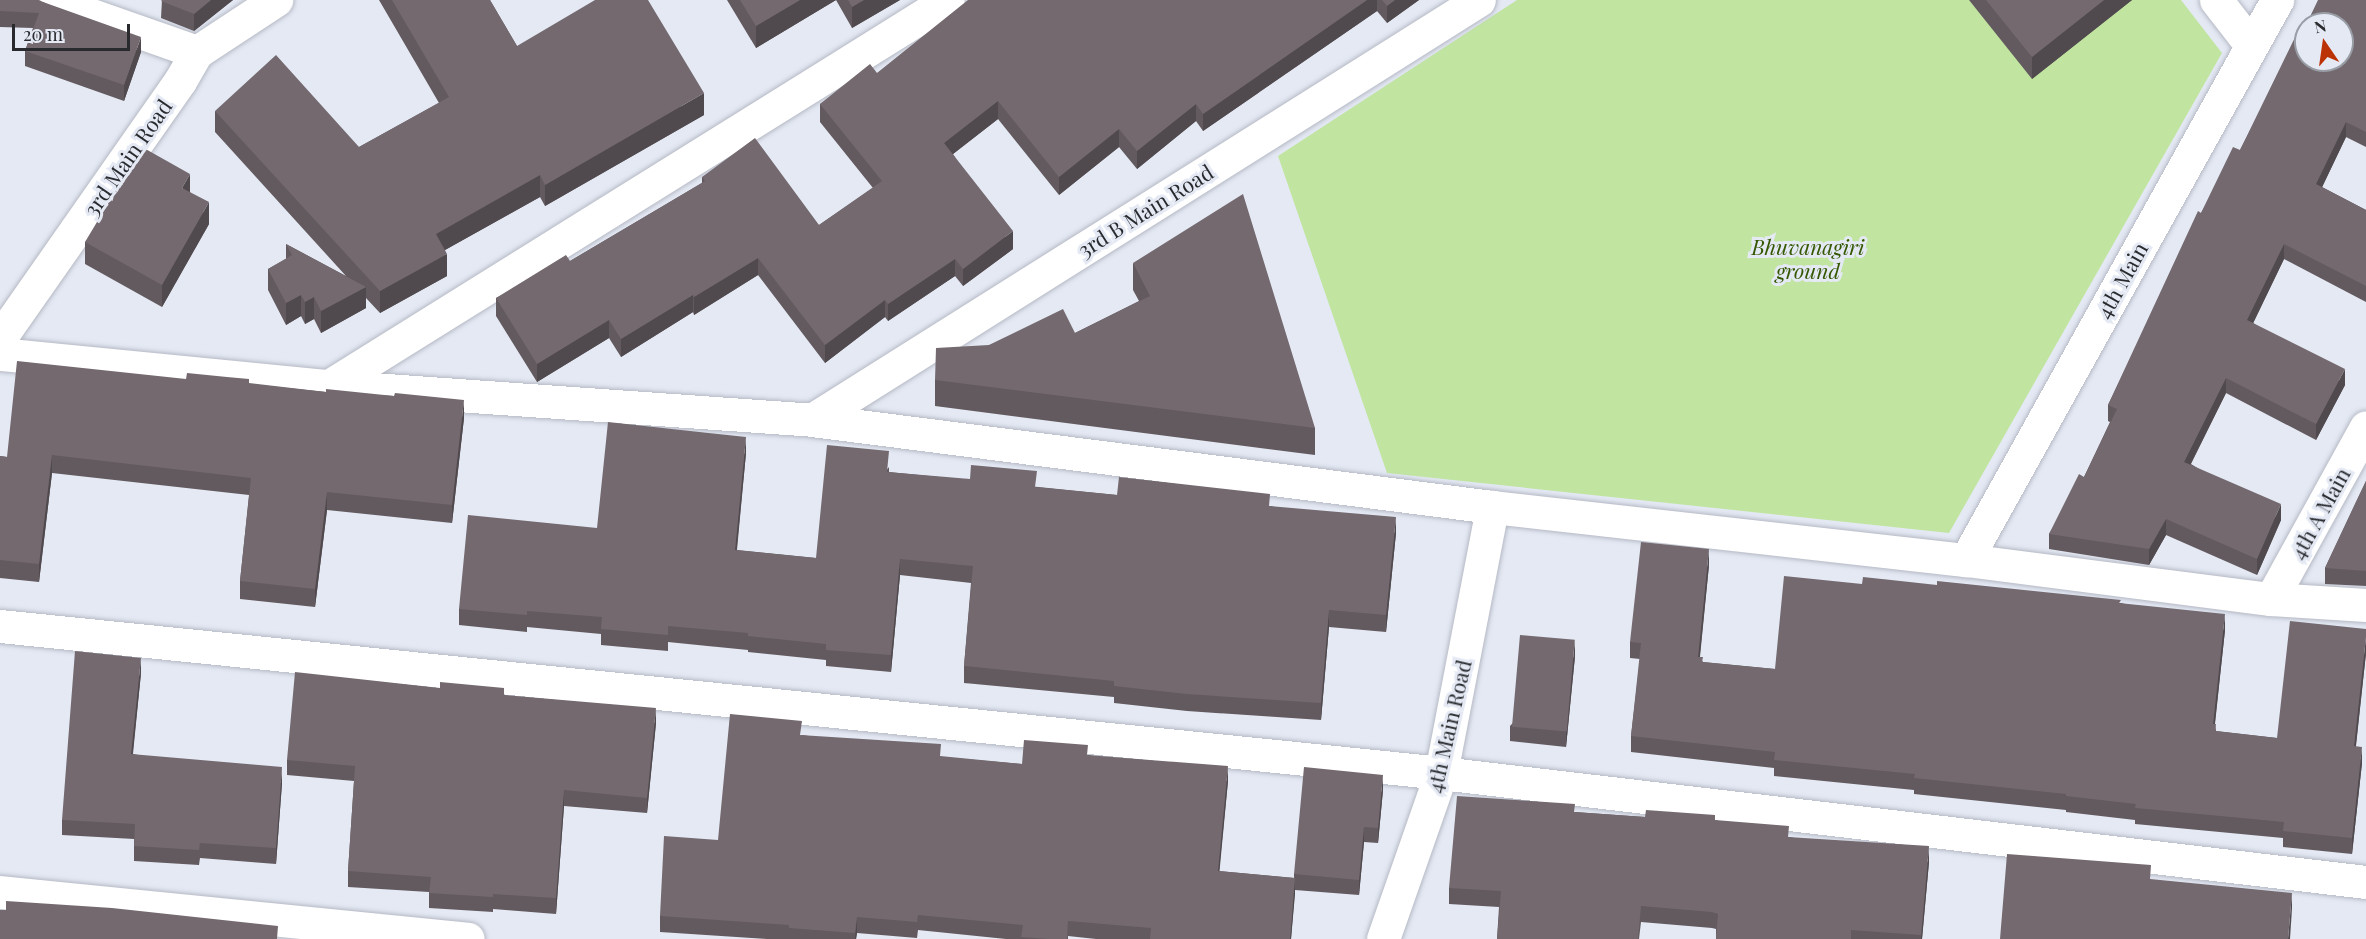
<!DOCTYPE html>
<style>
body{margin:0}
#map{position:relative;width:2366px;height:939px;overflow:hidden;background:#e4e9f4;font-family:"Playfair Display",serif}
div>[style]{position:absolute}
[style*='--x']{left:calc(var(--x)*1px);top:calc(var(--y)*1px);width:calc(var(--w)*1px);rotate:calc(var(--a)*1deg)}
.green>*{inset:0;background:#c1e5a1}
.roads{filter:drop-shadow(0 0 2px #b5b9c4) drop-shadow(0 0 2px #b5b9c4)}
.street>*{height:33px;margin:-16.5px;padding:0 16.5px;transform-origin:16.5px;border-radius:16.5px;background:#fff}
.wall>*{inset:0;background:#635a5f}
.shaded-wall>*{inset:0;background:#504a4e}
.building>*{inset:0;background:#73696f;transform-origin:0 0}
span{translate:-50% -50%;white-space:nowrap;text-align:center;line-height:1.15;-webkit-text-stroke:6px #e4e9f4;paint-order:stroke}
.street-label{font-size:21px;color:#282a2e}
.park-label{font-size:21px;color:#345700;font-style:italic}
.north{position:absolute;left:2294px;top:12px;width:60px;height:60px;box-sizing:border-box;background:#e4e9f4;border:2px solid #999da5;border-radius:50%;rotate:347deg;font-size:16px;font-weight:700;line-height:24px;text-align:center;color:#282a2e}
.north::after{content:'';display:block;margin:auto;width:21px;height:27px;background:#bc3207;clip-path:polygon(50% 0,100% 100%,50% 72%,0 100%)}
.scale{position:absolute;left:12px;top:24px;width:118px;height:27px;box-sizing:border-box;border:3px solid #282a2e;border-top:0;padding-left:8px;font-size:18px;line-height:21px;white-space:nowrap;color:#282a2e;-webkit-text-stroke:4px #e4e9f4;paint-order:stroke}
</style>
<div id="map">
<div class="green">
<div style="clip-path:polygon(1517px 0,2181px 0,2222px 53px,1949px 533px,1387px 473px,1278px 156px)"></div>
</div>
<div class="roads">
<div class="street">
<div style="--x:49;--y:0;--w:157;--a:19.4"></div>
<div style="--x:2216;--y:0;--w:57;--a:52.1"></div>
<div style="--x:0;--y:338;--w:314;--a:-55"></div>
<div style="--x:180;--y:81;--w:34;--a:-60"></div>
<div style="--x:197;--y:52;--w:95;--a:-33.4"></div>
<div style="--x:0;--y:354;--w:331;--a:5.6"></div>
<div style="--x:329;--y:386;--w:484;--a:4"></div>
<div style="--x:812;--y:420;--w:686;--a:7.29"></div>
<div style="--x:1492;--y:507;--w:477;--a:6.4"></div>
<div style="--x:1966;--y:560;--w:307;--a:7.3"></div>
<div style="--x:2271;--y:599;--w:95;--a:3.6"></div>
<div style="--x:329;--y:386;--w:729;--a:-31.95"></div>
<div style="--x:812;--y:420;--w:788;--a:-32.2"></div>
<div style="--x:1966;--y:560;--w:641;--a:-60.95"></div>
<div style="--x:2271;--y:599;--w:196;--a:-61.1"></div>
<div style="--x:0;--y:626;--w:1448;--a:5.82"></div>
<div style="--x:1441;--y:773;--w:931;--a:6.72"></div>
<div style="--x:0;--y:892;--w:470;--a:5.7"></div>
<div style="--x:1383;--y:939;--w:176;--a:-70.7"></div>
<div style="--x:1441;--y:773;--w:271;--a:-79.1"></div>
</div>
</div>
<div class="wall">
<div style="clip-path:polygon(0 0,43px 2px,141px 52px,124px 101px,25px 66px,25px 51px,33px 28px,0 27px)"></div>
<div style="clip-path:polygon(162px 0,233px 0,194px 31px,161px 18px)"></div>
<div style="clip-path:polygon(379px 0,490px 0,517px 46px,704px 115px,545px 206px,540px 197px,445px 250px,447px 276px,380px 313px,366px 298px,366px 308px,321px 333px,314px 319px,305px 324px,301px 316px,286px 325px,268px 290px,268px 269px,286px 259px,286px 244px,346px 276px,215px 132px,215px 111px,359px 147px,439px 103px)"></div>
<div style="clip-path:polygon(727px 0,900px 0,852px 28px,836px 0,756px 48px)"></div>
<div style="clip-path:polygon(1198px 0,1419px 0,1387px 23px,1377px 11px,1203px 131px,1196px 121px,1137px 169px,1119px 147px,1059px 195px,998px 119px,953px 154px,1013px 249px,963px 286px,955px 276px,888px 321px,885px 317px,825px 363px,758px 275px,694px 315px,693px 312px,621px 357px,609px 338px,537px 382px,496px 316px,496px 298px,570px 261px,702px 183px,702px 177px,819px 225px,873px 188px,820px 122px,820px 104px,877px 73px)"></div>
<div style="clip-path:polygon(1969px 0,2132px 0,2032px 79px)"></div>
<div style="clip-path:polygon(2366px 0,2366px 147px,2346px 137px,2322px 187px,2366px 210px,2366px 302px,2284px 259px,2253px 323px,2345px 385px,2316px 440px,2226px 393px,2191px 464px,2281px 520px,2257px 575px,2166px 535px,2149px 565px,2049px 549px,2049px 534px,2084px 477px,2110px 422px,2108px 421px,2108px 405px,2201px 213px,2240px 150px,2307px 23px)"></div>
<div style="clip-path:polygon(190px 192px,209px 224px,162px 307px,85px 264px,85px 242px)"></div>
<div style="clip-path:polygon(1133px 263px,1315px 428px,1315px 455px,935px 406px,935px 380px,989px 345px,1075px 333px,1139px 301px,1133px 290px)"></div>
<div style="clip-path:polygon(186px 379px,249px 384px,326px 392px,394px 396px,464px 418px,452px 523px,327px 510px,315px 607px,240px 599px,240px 581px,249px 495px,52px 473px,39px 582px,0 578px,0 456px,7px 457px)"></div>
<div style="clip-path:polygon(746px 453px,737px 550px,816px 558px,889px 467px,889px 472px,1117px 495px,1270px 506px,1396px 533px,1386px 632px,1329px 627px,1321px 720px,1187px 711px,1114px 703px,1114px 697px,964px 683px,964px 666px,971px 583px,900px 575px,891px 672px,826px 666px,826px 660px,748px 652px,748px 650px,668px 642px,668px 651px,601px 645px,601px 634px,527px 627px,527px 632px,459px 625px,459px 609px,597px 528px)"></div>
<div style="clip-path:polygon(2366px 481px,2366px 586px,2325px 584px,2325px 568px)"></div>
<div style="clip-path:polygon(1709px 565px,1700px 657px,1703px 662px,1775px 669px,1937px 585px,2121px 603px,2225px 630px,2215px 724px,2216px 731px,2277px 738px,2366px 653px,2356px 746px,2362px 763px,2352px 854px,2283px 847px,2283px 838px,2135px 824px,2135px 820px,2066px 812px,2066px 810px,1914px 794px,1914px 790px,1774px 776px,1774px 768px,1631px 752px,1631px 736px,1640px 659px,1630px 658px,1630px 642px)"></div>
<div style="clip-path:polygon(1575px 656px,1566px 747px,1510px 741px,1510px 726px)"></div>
<div style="clip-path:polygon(141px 673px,133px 754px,282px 783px,276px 864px,200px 858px,199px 865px,134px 861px,134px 839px,62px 835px,62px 820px)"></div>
<div style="clip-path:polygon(504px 695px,656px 723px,647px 813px,564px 806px,556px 914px,493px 909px,493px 912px,429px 908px,429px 892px,348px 887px,348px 871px,354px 781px,287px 775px,287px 760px)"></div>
<div style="clip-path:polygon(802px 735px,941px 757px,1022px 764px,1088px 755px,1228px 781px,1219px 871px,1294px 878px,1294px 874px,1383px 790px,1378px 843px,1364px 842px,1359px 895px,1295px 890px,1291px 939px,1096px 939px,1068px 936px,1068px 939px,1006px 939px,918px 930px,917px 938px,857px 933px,856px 939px,767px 939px,660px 932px,660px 916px,718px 840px)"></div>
<div style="clip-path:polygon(1575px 812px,1645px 817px,1715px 820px,1789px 837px,1929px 862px,1922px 939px,1716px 939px,1716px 929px,1712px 928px,1641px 922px,1639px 939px,1497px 939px,1499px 907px,1449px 904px,1449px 888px)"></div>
</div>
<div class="shaded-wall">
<div style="clip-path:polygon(211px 0,233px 0,194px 31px,194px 14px)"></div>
<div style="clip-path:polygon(800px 0,836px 0,756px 48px,756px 26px)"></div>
<div style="clip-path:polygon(864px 0,900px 0,852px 28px,852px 7px)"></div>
<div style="clip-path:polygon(1367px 0,1377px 0,1377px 11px,1203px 131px,1203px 114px)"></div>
<div style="clip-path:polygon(1395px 0,1419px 0,1387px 23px,1387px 6px)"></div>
<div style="clip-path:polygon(2104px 0,2132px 0,2032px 79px,2032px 57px)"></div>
<div style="clip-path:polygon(141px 37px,141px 52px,124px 101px,124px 85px)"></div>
<div style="clip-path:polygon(704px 93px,704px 115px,545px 206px,545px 185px)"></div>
<div style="clip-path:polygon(998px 101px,998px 119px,944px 161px,944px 143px)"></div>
<div style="clip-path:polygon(1196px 104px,1196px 121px,1137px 169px,1137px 151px)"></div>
<div style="clip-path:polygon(2346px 122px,2346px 137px,2316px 200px,2316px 184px)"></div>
<div style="clip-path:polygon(1119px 129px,1119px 147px,1059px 195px,1059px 177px)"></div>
<div style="clip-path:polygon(190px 174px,190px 195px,182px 188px)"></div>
<div style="clip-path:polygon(540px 175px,540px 197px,436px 255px,436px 234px)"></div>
<div style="clip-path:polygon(209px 202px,209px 224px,162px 307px,162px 285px)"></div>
<div style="clip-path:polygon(1013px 231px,1013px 249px,963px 286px,963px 269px)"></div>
<div style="clip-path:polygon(2284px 244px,2284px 259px,2247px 336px,2247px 320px)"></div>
<div style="clip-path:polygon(447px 254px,447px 276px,380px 313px,380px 291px)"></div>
<div style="clip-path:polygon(758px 258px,758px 275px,694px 315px,694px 297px)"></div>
<div style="clip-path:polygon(955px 259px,955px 276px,888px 321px,888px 304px)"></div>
<div style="clip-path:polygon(366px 287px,366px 308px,321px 333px,321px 311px)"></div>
<div style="clip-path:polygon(301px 295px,301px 316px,286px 325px,286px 303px)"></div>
<div style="clip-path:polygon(693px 295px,693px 312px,621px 357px,621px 339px)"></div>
<div style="clip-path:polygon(314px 297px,314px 319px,305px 324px,305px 302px)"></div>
<div style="clip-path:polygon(885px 300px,885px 317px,825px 363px,825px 345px)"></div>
<div style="clip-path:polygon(609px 320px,609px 338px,537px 382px,537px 364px)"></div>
<div style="clip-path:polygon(2345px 369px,2345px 385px,2316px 440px,2316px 424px)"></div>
<div style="clip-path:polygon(2226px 378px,2226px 393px,2184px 477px,2184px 462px)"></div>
<div style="clip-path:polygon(464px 400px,464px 418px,452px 523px,452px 505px)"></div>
<div style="clip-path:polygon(746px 437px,746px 453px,735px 566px,735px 550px)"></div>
<div style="clip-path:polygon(52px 455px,52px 473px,39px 582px,39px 564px)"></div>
<div style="clip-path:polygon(327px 492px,327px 510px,315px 607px,315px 589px)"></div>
<div style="clip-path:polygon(2281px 504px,2281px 520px,2257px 575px,2257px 559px)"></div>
<div style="clip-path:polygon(1396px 517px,1396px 533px,1386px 632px,1386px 615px)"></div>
<div style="clip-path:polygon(2166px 519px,2166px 535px,2149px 565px,2149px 549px)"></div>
<div style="clip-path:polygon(1709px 549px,1709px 565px,1698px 673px,1698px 657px)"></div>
<div style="clip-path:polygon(900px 559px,900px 575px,891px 672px,891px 655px)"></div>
<div style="clip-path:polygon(1329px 610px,1329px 627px,1321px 720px,1321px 703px)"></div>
<div style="clip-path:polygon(2225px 614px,2225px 630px,2213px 740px,2213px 724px)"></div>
<div style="clip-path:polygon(2366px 637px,2366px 653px,2354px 762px,2354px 746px)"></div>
<div style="clip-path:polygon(1575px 640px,1575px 656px,1566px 747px,1566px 731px)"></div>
<div style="clip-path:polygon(141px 658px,141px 673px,131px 769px,131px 754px)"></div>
<div style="clip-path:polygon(656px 708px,656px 723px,647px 813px,647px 798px)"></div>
<div style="clip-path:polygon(2362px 747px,2362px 763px,2352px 854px,2352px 838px)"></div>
<div style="clip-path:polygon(1228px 766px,1228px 781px,1218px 887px,1218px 871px)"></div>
<div style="clip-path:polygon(282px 767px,282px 783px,276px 864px,276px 848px)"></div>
<div style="clip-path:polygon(1383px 775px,1383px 790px,1378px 843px,1378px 828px)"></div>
<div style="clip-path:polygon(564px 790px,564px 806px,556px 914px,556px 898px)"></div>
<div style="clip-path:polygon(1364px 827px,1364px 842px,1359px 895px,1359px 880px)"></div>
<div style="clip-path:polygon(1929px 846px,1929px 862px,1922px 939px,1921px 939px)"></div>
<div style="clip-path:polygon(1295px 878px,1295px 894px,1291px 939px,1290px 939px)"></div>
<div style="clip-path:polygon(2292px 893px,2292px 908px,2290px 939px,2288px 939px)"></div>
<div style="clip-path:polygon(857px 917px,857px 933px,856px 939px,855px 939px)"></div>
</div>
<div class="building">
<div style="clip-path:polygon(0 0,39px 0,43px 2px,141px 37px,124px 85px,25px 51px,39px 13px,0 11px)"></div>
<div style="clip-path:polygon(162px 0,211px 0,194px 14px,161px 1px)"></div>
<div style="clip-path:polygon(392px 0,490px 0,517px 46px,595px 0,648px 0,704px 93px,545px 185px,540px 175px,436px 234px,447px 254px,380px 291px,215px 111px,276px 55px,359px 147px,449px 97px)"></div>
<div style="clip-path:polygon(740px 0,800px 0,756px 26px)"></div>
<div style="clip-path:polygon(848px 0,864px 0,852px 7px)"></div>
<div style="clip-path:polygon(968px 0,1367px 0,1203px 114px,1196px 104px,1137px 151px,1119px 129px,1059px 177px,998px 101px,944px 143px,1013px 231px,963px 269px,955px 259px,888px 304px,885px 300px,825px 345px,758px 258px,694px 297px,693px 295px,621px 339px,609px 320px,537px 364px,496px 298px,566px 255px,570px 261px,705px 181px,702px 177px,755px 138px,819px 225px,882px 181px,820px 104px,870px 64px,877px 73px)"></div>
<div style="clip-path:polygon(1382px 0,1395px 0,1387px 6px)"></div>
<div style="clip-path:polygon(1986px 0,2104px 0,2032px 57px)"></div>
<div style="clip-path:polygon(evenodd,2318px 0,2366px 0,2366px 132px,2346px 122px,2316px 184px,2366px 210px,2366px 286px,2284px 244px,2247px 320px,2345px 369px,2316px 424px,2226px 378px,2184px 462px,2281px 504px,2257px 559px,2166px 519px,2149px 549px,2049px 534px,2079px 474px,2084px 477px,2117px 409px,2108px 405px,2198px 211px,2201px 213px,2233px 147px,2240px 150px,2303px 21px,2307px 23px,2318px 0,2306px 24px,2342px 24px,2342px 60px,2306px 60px,2306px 24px)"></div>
<div style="clip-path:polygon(142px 147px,190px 174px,182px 188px,209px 202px,162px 285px,85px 242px)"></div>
<div style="clip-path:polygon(1243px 194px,1315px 428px,935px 380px,936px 348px,989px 345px,1063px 309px,1075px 333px,1150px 296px,1133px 263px)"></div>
<div style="clip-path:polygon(286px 244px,366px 287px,321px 311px,314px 297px,305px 302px,301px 295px,286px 303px,268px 269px,292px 255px)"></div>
<div style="clip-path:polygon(17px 361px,186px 379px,187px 373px,227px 377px,249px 379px,249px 383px,326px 392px,326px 389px,394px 396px,395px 393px,464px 400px,452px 505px,327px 492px,315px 589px,240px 581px,251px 478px,52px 455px,39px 564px,0 560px,0 456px,7px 457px)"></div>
<div style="clip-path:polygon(608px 422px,746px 437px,735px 550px,816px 558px,827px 445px,889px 451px,887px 472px,970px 479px,971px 465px,1037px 471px,1035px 487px,1117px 495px,1119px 477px,1270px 494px,1269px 506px,1396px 517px,1386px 615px,1329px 610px,1321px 703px,1187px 694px,1114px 686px,1114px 681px,964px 666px,973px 566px,900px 559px,891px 655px,826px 650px,826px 644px,748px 636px,748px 633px,668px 626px,668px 635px,601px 629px,602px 617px,527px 611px,527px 615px,459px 609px,468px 515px,597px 528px)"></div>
<div style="clip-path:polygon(2366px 481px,2366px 571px,2325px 568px,2354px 506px)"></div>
<div style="clip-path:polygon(1641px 542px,1709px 549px,1698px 657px,1703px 657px,1702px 662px,1775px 669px,1784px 576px,1862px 584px,1863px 577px,1937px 585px,1937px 581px,2121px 600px,2119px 603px,2225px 614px,2213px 724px,2216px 724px,2215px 731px,2277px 738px,2290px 621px,2366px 629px,2366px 637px,2354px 746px,2362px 747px,2352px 838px,2283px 831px,2284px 822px,2135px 808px,2136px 804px,2066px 796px,2066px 794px,1914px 778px,1915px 774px,1774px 760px,1775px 752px,1631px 736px,1641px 643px,1630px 642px)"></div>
<div style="left:1520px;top:635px;width:55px;height:92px;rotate:5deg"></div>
<div style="clip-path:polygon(75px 651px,141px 658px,131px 754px,282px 767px,276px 848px,200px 843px,199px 850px,134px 846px,135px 824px,62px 820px)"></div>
<div style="clip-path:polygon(295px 672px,440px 688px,440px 682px,504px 688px,504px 695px,656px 708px,647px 798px,564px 790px,556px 898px,493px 894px,493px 897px,429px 893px,431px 877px,348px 871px,355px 766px,287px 760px)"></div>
<div style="clip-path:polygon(730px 714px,802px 721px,800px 735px,941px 744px,940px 756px,1022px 764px,1024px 740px,1088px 745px,1087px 755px,1228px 766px,1218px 871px,1295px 878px,1290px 939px,1150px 939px,1151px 928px,1068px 921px,1067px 939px,1049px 939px,1021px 937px,1023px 925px,918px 915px,917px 922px,857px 917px,855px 933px,789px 928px,789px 925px,660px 916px,664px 836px,718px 840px)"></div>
<div style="clip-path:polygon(1304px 767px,1383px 775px,1378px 828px,1364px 827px,1359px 880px,1294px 874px)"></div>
<div style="clip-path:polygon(1457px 796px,1575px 804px,1574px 812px,1645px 817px,1646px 810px,1715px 815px,1715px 820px,1789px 826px,1788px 837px,1929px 846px,1921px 935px,1851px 930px,1851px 939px,1716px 939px,1718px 914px,1712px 912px,1641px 906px,1638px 939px,1497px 939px,1501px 891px,1449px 888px)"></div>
<div style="clip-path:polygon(2007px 854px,2151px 865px,2150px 879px,2292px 893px,2288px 939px,2000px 939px)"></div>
<div style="clip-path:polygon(6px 901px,112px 908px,278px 926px,277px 939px,0 939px,0 910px,6px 910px)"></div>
</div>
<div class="street-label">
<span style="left:127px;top:157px;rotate:-55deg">3rd Main Road</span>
<span style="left:1145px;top:210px;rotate:-32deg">3rd B Main Road</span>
<span style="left:2121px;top:280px;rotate:-61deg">4th Main</span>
<span style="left:2319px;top:513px;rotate:-61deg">4th A Main</span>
<span style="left:1448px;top:726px;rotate:-77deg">4th Main Road</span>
</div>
<div class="park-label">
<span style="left:1808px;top:258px">Bhuvanagiri<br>ground</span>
</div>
<div class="north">N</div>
<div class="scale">20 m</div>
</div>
